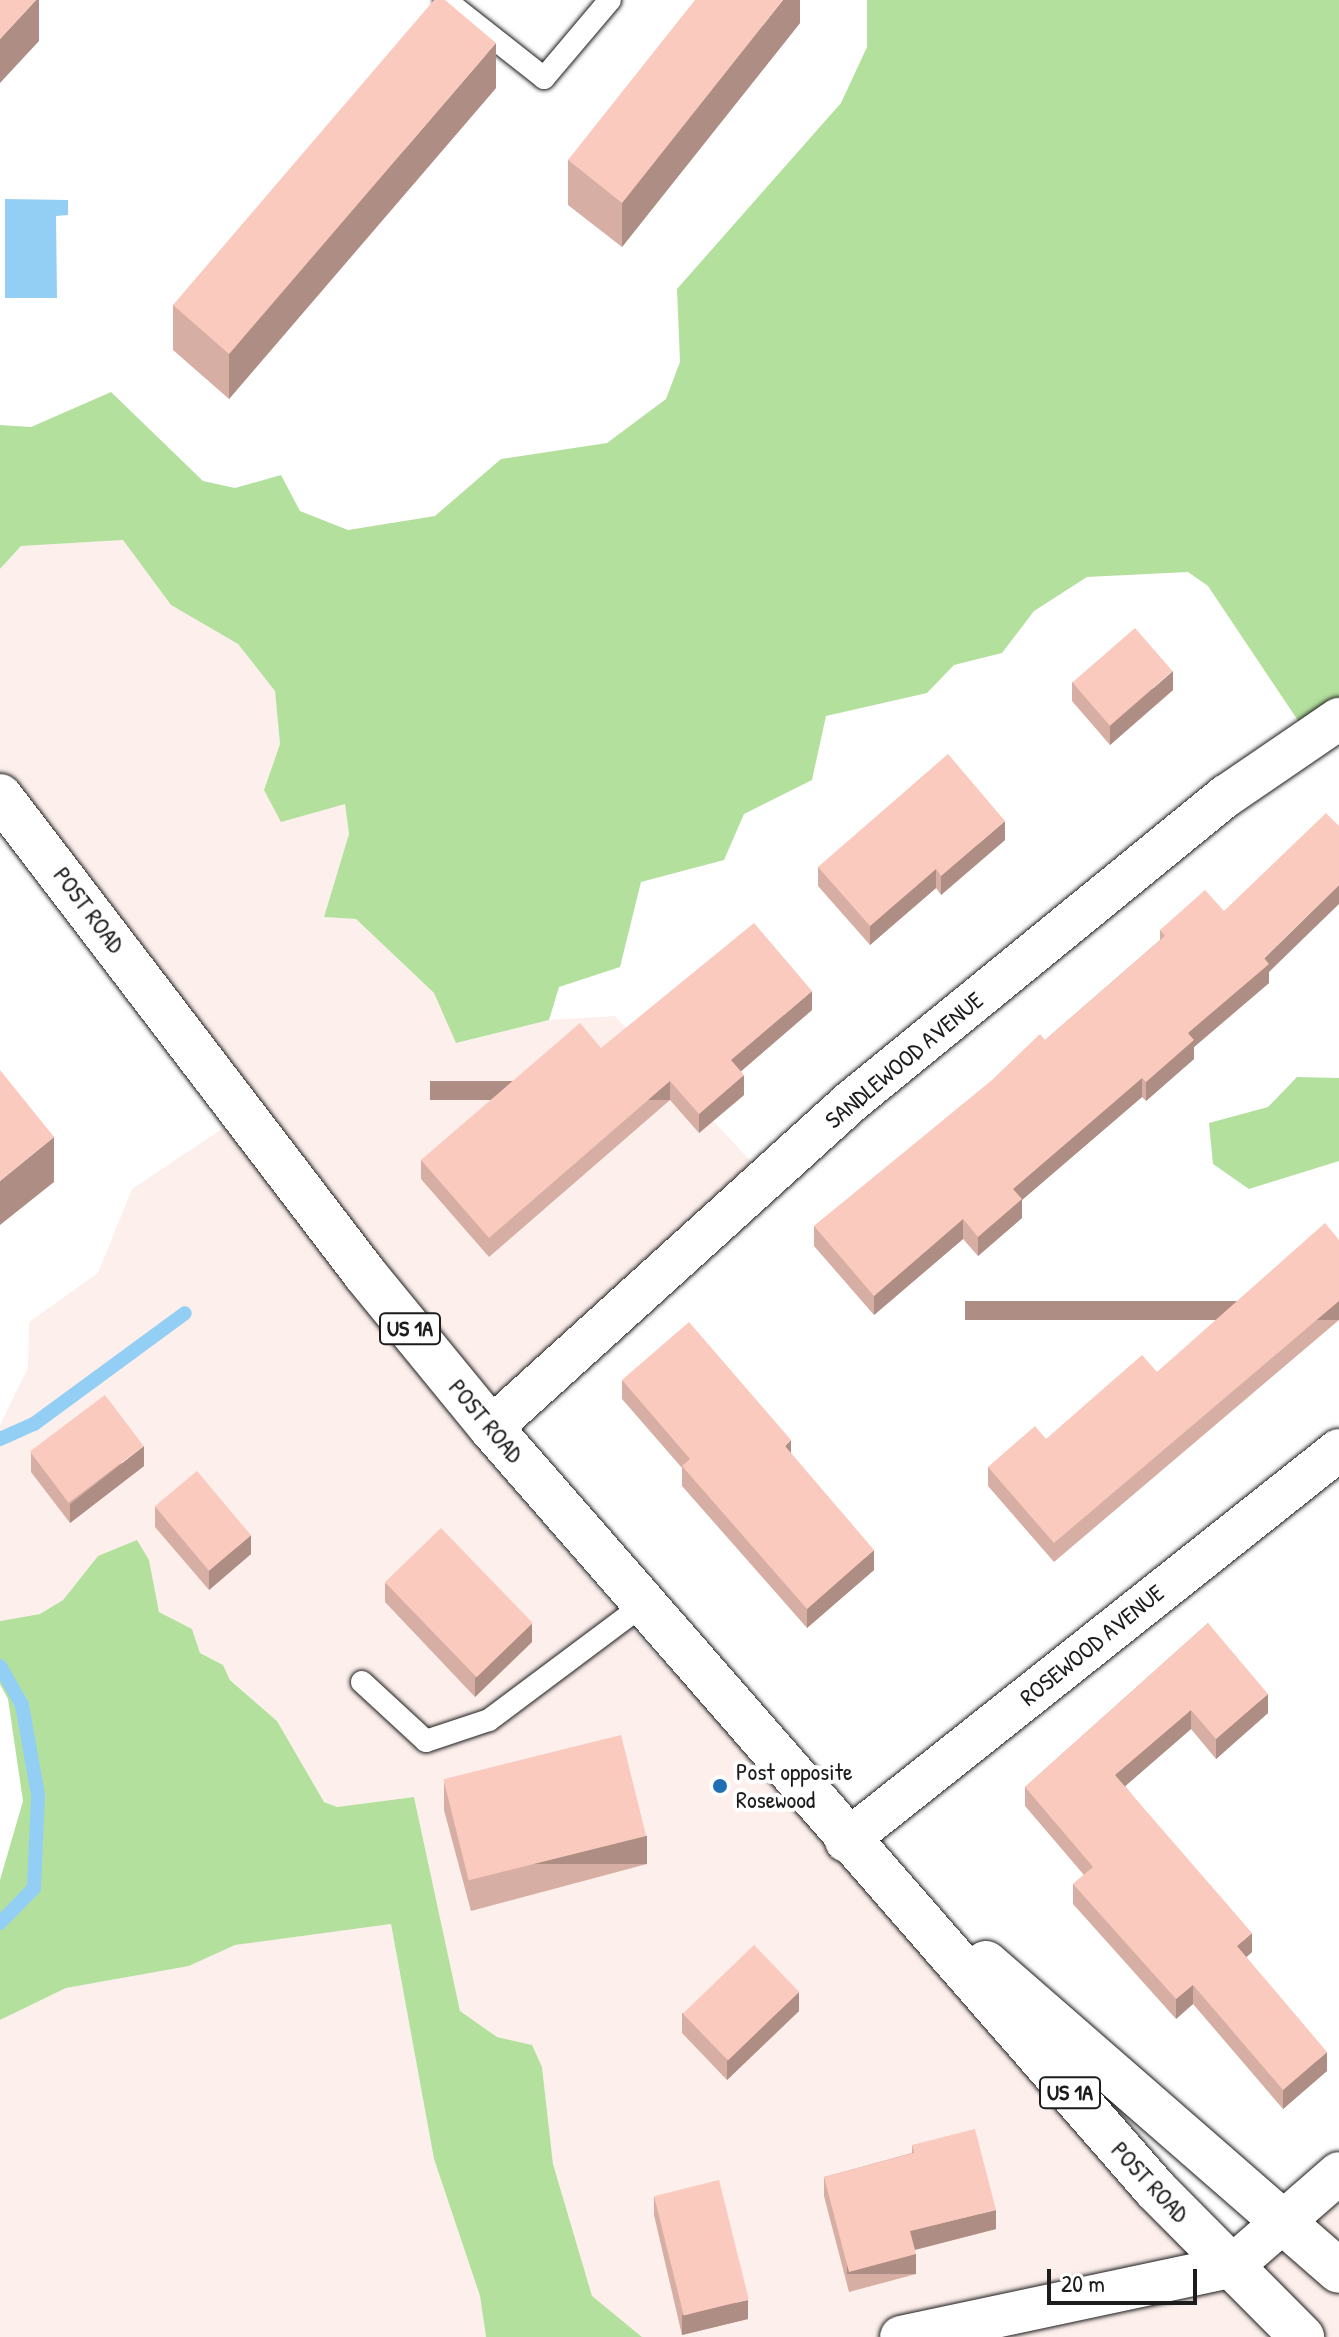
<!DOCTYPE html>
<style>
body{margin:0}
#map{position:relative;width:1339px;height:2337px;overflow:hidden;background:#fff;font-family:"Patrick Hand",sans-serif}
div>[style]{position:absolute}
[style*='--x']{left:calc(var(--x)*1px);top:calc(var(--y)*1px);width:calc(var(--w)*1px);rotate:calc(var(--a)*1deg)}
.built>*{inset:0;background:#fdefeb}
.green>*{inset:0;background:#b4e09e}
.water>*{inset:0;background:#93cff4}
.stream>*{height:14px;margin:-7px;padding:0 7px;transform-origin:7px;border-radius:7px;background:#93cff4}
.roads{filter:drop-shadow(0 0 2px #1c1c1c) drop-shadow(0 0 2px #1c1c1c)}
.lane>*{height:22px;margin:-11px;padding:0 11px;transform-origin:11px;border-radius:11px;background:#fff}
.street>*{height:42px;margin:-21px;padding:0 21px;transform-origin:21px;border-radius:21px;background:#fff}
.primary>*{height:44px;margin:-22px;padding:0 22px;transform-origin:22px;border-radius:22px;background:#fff}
.wall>*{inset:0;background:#d6aea3}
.shaded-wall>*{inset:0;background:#ae8d84;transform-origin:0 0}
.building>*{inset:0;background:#f9cabd;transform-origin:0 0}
.dots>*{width:22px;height:22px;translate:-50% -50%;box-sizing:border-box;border:4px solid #fff;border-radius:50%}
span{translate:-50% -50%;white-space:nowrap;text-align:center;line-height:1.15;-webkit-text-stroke:8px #fff;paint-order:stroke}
.shield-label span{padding:2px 6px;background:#fff;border:2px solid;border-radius:6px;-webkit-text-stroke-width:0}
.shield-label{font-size:22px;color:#1c1c1c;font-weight:700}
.street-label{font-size:24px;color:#1c1c1c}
.poi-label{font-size:24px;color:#1c1c1c}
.left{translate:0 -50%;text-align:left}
.scale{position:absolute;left:1047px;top:2269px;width:150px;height:36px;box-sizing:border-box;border:4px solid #1c1c1c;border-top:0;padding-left:10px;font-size:24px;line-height:28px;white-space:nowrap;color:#1c1c1c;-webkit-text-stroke:6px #fff;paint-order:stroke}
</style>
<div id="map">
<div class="built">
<div style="clip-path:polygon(123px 540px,171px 605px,238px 644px,275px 690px,280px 744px,264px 790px,345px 804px,349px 834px,324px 917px,356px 919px,434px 993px,457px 1043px,549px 1020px,615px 1016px,760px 1171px,485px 1422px,474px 1443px,648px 1647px,830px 1824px,1232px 2258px,1339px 2176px,1339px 2337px,642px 2337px,592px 2297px,553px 2164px,542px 2067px,531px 2045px,497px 2037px,460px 2011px,414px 1797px,337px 1807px,324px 1802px,277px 1721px,230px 1679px,223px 1665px,200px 1653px,192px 1629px,159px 1612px,149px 1560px,98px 1556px,63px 1600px,40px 1614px,0 1621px,0 1425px,28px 1368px,29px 1322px,98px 1273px,132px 1189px,228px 1125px,0 811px,0 569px,21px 546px)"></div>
<div style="clip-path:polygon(391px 1924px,434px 2159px,480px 2296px,486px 2337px,0 2337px,0 2020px,66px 1988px,189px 1966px,234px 1945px)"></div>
</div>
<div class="green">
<div style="clip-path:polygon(867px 0,1339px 0,1339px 709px,1305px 731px,1208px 586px,1188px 572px,1087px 577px,1034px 611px,1002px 653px,954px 665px,927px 693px,826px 716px,812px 780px,744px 814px,724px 860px,641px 882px,620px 967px,559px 987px,549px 1020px,456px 1043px,434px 993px,356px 919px,324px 917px,349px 834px,345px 804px,281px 822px,264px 790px,280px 744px,275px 691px,238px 644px,171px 605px,123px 540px,21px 546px,0 569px,0 425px,31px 427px,111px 392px,203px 481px,235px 488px,281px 475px,300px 511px,348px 530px,435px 516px,501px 459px,607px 443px,666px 399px,680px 362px,677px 289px,841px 103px,867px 47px)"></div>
<div style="clip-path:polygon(1297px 1077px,1339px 1078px,1339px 1161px,1249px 1189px,1213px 1164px,1209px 1123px,1268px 1107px)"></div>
<div style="clip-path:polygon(137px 1540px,149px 1560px,159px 1612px,192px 1629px,200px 1653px,223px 1665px,230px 1680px,277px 1721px,324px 1802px,337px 1807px,414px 1797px,460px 2011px,497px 2037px,532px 2045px,542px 2067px,553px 2164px,592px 2296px,642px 2337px,486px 2337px,480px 2296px,434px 2159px,391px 1924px,235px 1945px,189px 1966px,66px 1988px,0 2020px,0 1880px,23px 1801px,8px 1699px,0 1684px,0 1621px,40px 1614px,63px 1600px,98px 1556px)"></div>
</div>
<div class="water">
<div style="clip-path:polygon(5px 199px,68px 200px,68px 215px,56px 216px,57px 298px,5px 298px)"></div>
</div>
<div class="stream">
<div style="--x:0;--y:1439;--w:37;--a:-24"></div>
<div style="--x:34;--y:1424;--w:187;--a:-36.3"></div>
<div style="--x:0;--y:1666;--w:45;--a:60.6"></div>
<div style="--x:22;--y:1705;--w:91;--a:79.9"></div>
<div style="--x:38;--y:1795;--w:93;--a:92.5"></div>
<div style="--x:34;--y:1888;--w:49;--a:134.2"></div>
</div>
<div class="roads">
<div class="lane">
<div style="--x:445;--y:0;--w:126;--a:38.2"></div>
<div style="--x:544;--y:78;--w:102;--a:-49.8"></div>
<div style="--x:362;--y:1682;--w:87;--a:42.7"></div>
<div style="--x:426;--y:1741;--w:66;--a:-18.4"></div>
<div style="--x:489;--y:1720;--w:194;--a:-36.8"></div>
</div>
<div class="street">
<div style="--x:491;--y:1428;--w:482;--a:-42.2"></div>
<div style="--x:848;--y:1104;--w:488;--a:-39.2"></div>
<div style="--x:1226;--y:796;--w:137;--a:-34.3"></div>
<div style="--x:846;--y:1841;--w:629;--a:-38.42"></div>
<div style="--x:901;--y:2337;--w:337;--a:-12"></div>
<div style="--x:1231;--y:2267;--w:143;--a:-41"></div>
</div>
<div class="primary">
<div style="--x:0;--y:796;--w:601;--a:52.63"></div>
<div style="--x:365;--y:1274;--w:199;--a:50.7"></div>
<div style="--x:491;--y:1428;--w:1010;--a:48.89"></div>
<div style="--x:1155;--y:2189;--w:209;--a:45.2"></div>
<div style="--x:986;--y:1963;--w:468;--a:41.1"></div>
</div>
</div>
<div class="wall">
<div style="clip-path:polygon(800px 0,800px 23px,622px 247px,568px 205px,568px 160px)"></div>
<div style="clip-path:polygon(496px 88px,229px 399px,173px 350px,173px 305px)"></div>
<div style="clip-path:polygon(1072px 682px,1173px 690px,1110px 745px,1072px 701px)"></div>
<div style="clip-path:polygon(1005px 840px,941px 895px,936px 888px,870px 945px,818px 886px,818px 867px)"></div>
<div style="clip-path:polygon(1160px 930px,1269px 972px,1269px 983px,1194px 1047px,1194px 1059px,1146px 1101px,1142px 1097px,1022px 1200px,1022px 1218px,978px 1256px,963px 1239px,874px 1315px,814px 1246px,814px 1226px,1045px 1040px,1160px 940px)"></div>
<div style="clip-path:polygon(812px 1010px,741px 1071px,744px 1095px,699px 1133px,670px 1100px,489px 1257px,421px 1179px,421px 1160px,601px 1048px)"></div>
<div style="clip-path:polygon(1339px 1240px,1339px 1320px,1054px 1562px,988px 1486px,988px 1467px,1046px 1439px,1157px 1372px)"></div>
<div style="clip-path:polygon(622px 1380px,791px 1453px,874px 1570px,807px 1628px,682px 1486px,682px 1468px,622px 1399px)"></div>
<div style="clip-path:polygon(31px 1453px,144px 1466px,70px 1523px,31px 1472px)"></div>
<div style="clip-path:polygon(155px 1507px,251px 1554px,209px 1590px,155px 1527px)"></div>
<div style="clip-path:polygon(385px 1583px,532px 1642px,475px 1697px,385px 1602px)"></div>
<div style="clip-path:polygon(1208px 1623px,1268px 1713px,1216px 1759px,1191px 1729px,1125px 1786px,1252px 1952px,1246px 1957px,1327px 2071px,1283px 2109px,1193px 2004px,1176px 2019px,1073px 1904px,1073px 1884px,1084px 1875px,1025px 1806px,1025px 1787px)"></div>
<div style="clip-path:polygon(444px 1783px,647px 1864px,471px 1911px,444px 1810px)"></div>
<div style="clip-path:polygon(799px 2011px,727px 2080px,682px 2033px,682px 2013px)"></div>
<div style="clip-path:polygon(912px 2145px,996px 2229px,915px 2250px,916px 2274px,849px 2292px,824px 2196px,824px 2177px,912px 2153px)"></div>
<div style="clip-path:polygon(654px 2196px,748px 2319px,682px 2335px,654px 2215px)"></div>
</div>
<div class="shaded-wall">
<div style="clip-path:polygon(36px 0,39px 0,39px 41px,0 83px,0 39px)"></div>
<div style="clip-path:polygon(783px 0,800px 0,800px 23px,622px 247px,622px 203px)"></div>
<div style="clip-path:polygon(496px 43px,496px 88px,229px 399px,229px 354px)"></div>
<div style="clip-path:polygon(1173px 671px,1173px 690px,1110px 745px,1110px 726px)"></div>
<div style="clip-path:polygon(1005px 821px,1005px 840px,941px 895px,941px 876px)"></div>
<div style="clip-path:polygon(936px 869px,936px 888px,870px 945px,870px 926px)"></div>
<div style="clip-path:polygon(1339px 885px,1339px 904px,1269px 972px,1269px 983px,1194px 1047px,1194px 1059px,1146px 1101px,1146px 1082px,1188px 1033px)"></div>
<div style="clip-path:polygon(812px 991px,812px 1010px,731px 1080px,731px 1060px)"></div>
<div style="clip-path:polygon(744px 1075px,744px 1095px,699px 1133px,699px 1114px)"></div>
<div style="clip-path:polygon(1142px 1078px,1142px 1097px,1022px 1200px,1022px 1218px,978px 1256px,978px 1237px,1013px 1189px)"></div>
<div style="left:670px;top:1081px;width:19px;height:240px;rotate:90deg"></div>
<div style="clip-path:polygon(54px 1137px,54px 1182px,0 1225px,0 1181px)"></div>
<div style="clip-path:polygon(963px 1219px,963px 1239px,874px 1315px,874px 1296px)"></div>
<div style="left:1339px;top:1301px;width:19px;height:374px;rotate:90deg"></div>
<div style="clip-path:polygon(791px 1440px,791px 1460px,785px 1446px)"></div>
<div style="clip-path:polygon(144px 1446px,144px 1466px,70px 1523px,70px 1504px)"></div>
<div style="clip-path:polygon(251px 1535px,251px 1554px,209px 1590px,209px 1571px)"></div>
<div style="clip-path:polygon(874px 1550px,874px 1570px,807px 1628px,807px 1609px)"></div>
<div style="clip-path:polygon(532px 1623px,532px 1642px,475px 1697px,475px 1678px)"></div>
<div style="clip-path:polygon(1268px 1694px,1268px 1713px,1216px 1759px,1216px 1739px)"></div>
<div style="clip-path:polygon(1191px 1710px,1191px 1729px,1115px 1795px,1115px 1775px)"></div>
<div style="left:647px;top:1836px;width:28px;height:182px;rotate:90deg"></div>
<div style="clip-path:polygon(1252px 1933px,1252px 1952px,1237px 1966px,1237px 1946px)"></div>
<div style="clip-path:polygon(1193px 1985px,1193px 2004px,1176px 2019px,1176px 1999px)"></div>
<div style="clip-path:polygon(799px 1992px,799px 2011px,727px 2080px,727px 2060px)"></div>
<div style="clip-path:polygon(1327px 2052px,1327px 2071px,1283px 2109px,1283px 2090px)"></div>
<div style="clip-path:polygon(996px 2210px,996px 2229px,910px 2251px,910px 2231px)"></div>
<div style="left:916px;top:2254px;width:20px;height:69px;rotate:90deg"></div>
<div style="clip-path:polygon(748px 2300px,748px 2319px,682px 2335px,682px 2315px)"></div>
</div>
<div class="building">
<div style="clip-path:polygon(0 0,36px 0,0 39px)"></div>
<div style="clip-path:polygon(434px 0,445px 0,496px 43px,229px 354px,173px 305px)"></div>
<div style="clip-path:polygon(695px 0,783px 0,622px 203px,568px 160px)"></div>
<div style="left:1135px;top:628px;width:57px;height:83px;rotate:49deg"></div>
<div style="clip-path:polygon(948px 754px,1005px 821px,941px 876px,936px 869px,870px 926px,818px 867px)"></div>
<div style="clip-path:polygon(1326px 813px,1339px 826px,1339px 885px,1264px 958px,1269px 964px,1188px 1033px,1194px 1040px,1146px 1082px,1142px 1078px,1013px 1189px,1022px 1199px,978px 1237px,963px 1219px,874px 1296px,814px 1226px,992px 1080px,1040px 1034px,1045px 1040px,1165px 936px,1160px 930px,1205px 890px,1224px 911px)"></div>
<div style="clip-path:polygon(754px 923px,812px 991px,731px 1060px,744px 1075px,699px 1114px,670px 1081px,489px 1238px,421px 1160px,580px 1023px,601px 1048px)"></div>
<div style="clip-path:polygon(0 1070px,54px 1137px,0 1181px)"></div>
<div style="clip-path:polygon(1325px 1223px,1339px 1240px,1339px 1301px,1054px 1543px,988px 1467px,1035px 1426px,1046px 1439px,1142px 1355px,1157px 1372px)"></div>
<div style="clip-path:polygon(689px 1322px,791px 1440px,785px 1446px,874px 1550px,807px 1609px,682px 1466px,690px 1459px,622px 1380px)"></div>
<div style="left:105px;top:1395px;width:64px;height:94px;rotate:53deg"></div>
<div style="left:197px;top:1471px;width:84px;height:55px;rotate:50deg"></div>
<div style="left:441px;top:1528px;width:132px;height:78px;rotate:46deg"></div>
<div style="clip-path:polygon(1208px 1623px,1268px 1694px,1216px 1739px,1191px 1710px,1115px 1775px,1252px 1933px,1237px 1946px,1327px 2052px,1283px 2090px,1193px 1985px,1176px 1999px,1073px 1884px,1093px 1867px,1025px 1787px)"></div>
<div style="left:621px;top:1735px;width:104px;height:183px;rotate:76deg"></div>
<div style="left:754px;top:1945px;width:65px;height:99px;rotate:46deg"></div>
<div style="clip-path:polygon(975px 2129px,996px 2210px,910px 2231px,916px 2254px,849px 2272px,824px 2177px,914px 2153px,912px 2145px)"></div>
<div style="left:719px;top:2180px;width:123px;height:67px;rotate:76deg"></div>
</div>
<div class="dots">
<div style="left:720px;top:1786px;background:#1f6fb2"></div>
</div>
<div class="shield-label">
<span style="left:410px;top:1329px">US 1A</span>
<span style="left:1070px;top:2093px">US 1A</span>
</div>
<div class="street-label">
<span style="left:89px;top:910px;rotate:53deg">POST ROAD</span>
<span style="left:904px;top:1060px;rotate:-40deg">SANDLEWOOD AVENUE</span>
<span style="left:486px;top:1421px;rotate:50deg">POST ROAD</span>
<span style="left:1092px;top:1645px;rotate:-39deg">ROSEWOOD AVENUE</span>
<span style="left:1150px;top:2182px;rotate:47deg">POST ROAD</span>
</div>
<div class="poi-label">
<span class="left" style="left:736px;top:1786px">Post opposite<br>Rosewood</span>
</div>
<div class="scale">20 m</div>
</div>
